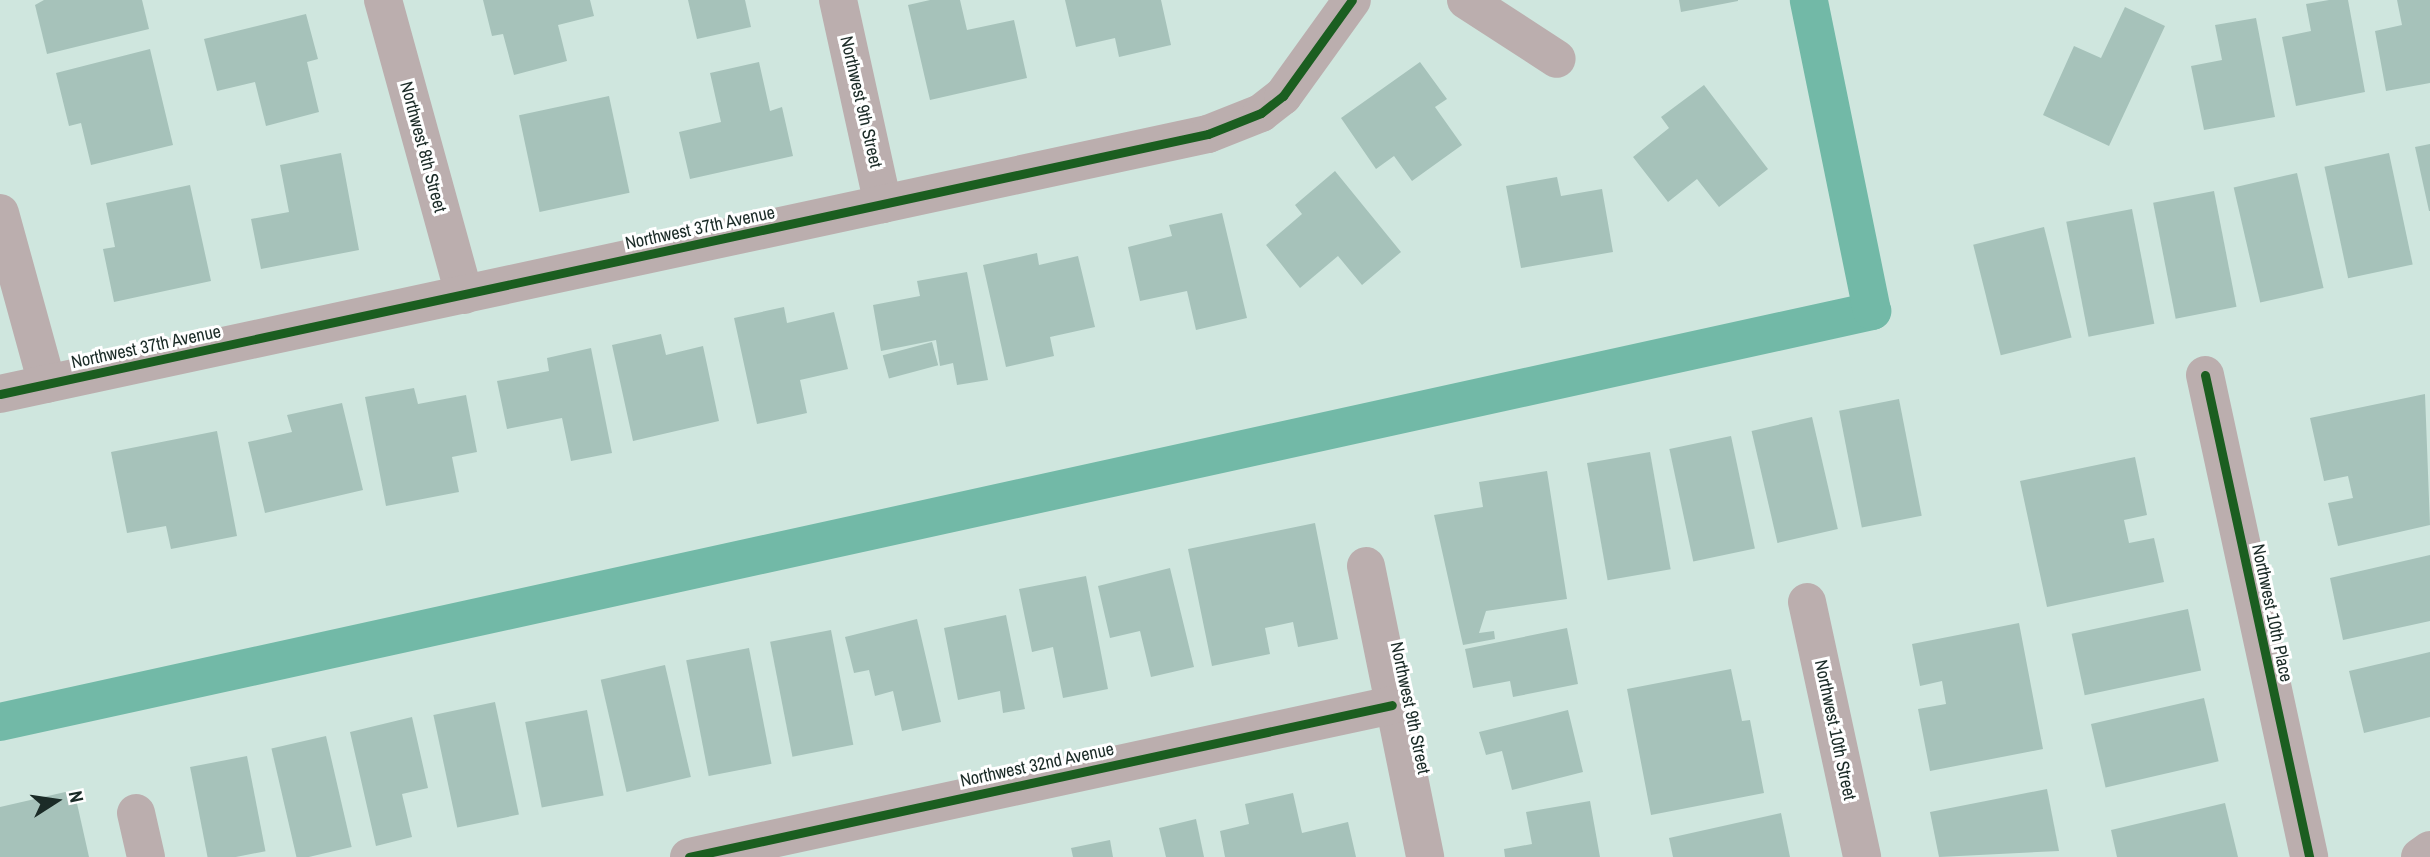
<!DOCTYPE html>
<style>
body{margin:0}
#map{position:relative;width:2430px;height:857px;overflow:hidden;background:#cfe6de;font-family:"Archivo Narrow",sans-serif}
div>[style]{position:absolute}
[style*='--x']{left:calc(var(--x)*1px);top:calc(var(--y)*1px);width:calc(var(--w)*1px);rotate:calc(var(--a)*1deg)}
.canal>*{height:38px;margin:-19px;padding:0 19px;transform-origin:19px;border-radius:19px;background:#72b9a7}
.building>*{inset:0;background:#a6c2ba;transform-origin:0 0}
.minor>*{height:38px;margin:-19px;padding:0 19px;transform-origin:19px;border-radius:19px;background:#bbaeae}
.cycleway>*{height:9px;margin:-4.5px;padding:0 4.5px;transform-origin:4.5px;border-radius:4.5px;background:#1b5e20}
span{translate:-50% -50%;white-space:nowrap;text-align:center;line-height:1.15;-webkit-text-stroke:6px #fff;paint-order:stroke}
.street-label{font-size:18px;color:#1b2b27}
.north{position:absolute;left:21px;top:766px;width:70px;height:70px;-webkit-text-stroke:5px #fff;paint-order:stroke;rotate:78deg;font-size:19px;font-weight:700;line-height:28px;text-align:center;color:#1b2b27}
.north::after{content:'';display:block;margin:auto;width:24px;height:32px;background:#1b2b27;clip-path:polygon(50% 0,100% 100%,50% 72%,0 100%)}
</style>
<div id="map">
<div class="canal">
<div style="--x:0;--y:722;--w:1917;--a:-12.38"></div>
<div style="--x:1872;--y:311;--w:317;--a:-101.5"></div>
</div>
<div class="building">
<div style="clip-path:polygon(44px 0,142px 0,149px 29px,47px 54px,35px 5px)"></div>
<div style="clip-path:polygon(483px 0,590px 0,594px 16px,558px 25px,567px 61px,514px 75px,503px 34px,492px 36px)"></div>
<div style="clip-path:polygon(688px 0,745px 0,751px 27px,697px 39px)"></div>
<div style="clip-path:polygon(930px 0,960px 0,967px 30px,1014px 20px,1027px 78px,930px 100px,908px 5px)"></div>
<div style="clip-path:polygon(1065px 0,1161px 0,1171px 45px,1119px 57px,1115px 38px,1076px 47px)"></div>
<div style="clip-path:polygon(1679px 0,1738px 0,1738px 1px,1681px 12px)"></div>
<div style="clip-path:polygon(2329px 0,2348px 0,2365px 92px,2296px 106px,2282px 37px,2311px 31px,2306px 4px)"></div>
<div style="clip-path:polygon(2397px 0,2430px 0,2430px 83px,2386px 91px,2375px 31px,2402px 25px)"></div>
<div style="clip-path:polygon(2125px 7px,2165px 26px,2109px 146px,2043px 115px,2074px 46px,2101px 58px)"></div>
<div style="clip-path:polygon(306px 14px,318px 59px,307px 62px,319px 112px,266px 126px,255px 82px,217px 91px,204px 39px)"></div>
<div style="clip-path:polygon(2256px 18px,2275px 117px,2204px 130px,2191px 66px,2222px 60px,2215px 25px)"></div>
<div style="clip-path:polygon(150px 49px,173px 145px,91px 165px,81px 123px,69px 126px,56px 73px)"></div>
<div style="clip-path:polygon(759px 62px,770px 111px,782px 107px,793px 156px,690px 179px,679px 132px,721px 122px,710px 73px)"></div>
<div style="clip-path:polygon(1420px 62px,1447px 99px,1435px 107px,1462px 145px,1412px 181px,1394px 156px,1376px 169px,1341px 118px)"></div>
<div style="clip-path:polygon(1704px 85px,1768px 169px,1719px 207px,1697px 179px,1668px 202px,1633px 157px,1669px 128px,1661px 117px)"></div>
<div style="left:609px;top:96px;width:99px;height:92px;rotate:78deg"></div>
<div style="clip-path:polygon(2430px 144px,2430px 211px,2429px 211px,2415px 147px)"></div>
<div style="clip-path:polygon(341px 153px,359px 250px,261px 269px,251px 219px,289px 212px,280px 165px)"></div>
<div style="left:2389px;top:153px;width:114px;height:66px;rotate:78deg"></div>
<div style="clip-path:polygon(1335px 171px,1401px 252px,1362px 285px,1338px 256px,1300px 288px,1266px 245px,1302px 214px,1295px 205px)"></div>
<div style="left:2297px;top:173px;width:118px;height:65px;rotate:77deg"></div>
<div style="clip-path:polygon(1557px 177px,1561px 196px,1602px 189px,1613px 252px,1521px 268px,1506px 186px)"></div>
<div style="clip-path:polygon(190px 185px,211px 281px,114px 302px,103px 249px,115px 247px,106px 203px)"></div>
<div style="left:2214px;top:191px;width:118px;height:62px;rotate:79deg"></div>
<div style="left:2132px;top:209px;width:117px;height:67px;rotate:79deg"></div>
<div style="clip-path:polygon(1222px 213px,1247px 318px,1196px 330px,1187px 291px,1140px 301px,1128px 247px,1172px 236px,1169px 225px)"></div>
<div style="left:2044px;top:227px;width:114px;height:73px;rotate:76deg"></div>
<div style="clip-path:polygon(1037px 253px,1039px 265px,1078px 256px,1095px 327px,1050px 337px,1054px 356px,1006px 367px,983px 265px)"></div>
<div style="clip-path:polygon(967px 272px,988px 380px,957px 385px,953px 363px,940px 366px,936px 340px,881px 351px,873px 305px,920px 296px,917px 281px)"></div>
<div style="clip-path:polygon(784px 307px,787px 323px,834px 312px,848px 369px,800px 380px,807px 413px,757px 424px,734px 318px)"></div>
<div style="clip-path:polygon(661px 334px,666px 355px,703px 346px,719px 421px,633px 441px,612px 345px)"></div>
<div style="left:932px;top:342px;width:24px;height:51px;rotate:75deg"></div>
<div style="clip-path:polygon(591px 348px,612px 453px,571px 461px,562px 418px,507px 429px,497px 381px,549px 371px,547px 358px)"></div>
<div style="clip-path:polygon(414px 388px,418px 404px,466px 395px,477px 452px,452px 457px,459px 492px,386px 506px,365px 397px)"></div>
<div style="clip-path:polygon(2425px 394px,2430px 525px,2338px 546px,2328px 503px,2353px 498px,2348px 476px,2324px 481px,2310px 418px)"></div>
<div style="left:1899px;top:399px;width:119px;height:61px;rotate:79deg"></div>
<div style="clip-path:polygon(342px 403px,363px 490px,265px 513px,248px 442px,292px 432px,287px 415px)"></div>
<div style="left:1812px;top:417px;width:115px;height:62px;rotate:77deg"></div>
<div style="clip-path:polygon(217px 431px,237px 536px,171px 549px,166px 526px,127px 533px,111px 452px)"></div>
<div style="left:1731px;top:436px;width:115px;height:63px;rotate:78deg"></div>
<div style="left:1650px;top:452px;width:119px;height:64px;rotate:80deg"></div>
<div style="clip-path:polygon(2135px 457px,2147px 515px,2124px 520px,2129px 543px,2154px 538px,2164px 582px,2047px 607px,2020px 481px)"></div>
<div style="clip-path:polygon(1547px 471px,1567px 599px,1486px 611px,1479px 633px,1494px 631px,1495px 639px,1463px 645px,1434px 515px,1483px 507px,1479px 482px)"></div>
<div style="clip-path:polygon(1315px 523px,1338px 639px,1298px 647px,1293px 622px,1265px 628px,1270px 654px,1212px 666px,1188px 549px)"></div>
<div style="clip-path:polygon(2430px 555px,2430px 621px,2343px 640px,2330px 578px)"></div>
<div style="clip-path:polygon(1170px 568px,1194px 667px,1151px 677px,1140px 631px,1110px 638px,1098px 586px)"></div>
<div style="clip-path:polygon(1086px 576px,1108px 689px,1063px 698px,1053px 647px,1032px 652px,1019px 589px)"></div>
<div style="left:2188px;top:609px;width:63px;height:119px;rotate:78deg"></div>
<div style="clip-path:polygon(1006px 615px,1025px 709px,1003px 713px,1000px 691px,958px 700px,944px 628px)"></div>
<div style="clip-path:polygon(917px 619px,941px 722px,902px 731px,893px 691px,875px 696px,869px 670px,854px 673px,845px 637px)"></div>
<div style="clip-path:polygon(2019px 623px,2043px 749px,1930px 771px,1918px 709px,1946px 704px,1942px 681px,1920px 686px,1912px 644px)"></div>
<div style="clip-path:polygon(1567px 628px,1578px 684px,1513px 697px,1510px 681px,1473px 688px,1465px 649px)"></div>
<div style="left:831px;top:630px;width:117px;height:62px;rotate:79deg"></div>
<div style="left:749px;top:648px;width:118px;height:64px;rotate:79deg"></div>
<div style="clip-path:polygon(2430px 652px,2430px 717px,2364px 733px,2349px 671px)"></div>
<div style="left:665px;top:665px;width:115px;height:66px;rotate:77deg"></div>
<div style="clip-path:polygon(1731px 669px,1742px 721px,1750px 720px,1764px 793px,1651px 815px,1627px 689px)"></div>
<div style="left:2204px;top:698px;width:65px;height:116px;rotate:77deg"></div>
<div style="left:495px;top:702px;width:115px;height:63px;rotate:78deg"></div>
<div style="left:587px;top:710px;width:87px;height:63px;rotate:79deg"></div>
<div style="clip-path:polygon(1568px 710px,1583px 772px,1512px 790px,1502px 751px,1486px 755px,1479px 732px)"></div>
<div style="clip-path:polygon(412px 717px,428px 788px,402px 794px,412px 837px,376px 846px,350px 732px)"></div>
<div style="left:326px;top:736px;width:114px;height:56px;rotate:77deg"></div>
<div style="left:247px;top:756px;width:97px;height:58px;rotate:79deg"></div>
<div style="clip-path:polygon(2047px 789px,2059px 851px,1939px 857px,1930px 812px)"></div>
<div style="clip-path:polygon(74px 790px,89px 857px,0 857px,0 807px)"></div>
<div style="clip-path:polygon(1293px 793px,1302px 833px,1348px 822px,1356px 857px,1225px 857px,1220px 831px,1249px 824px,1245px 804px)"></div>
<div style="clip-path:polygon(1590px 801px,1600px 857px,1505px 857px,1504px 849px,1532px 844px,1526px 812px)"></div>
<div style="clip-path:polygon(2225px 803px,2238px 857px,2117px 857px,2111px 830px)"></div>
<div style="clip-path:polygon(1781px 813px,1790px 857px,1673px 857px,1669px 838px)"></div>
<div style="clip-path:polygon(1196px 819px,1204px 857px,1166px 857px,1159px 828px)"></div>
<div style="clip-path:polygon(1110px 840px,1113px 857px,1073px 857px,1071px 848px)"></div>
</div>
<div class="minor">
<div style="--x:383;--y:0;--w:306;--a:74.6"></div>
<div style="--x:838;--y:0;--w:209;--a:77.6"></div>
<div style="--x:1466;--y:0;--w:108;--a:33"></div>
<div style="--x:0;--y:213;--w:177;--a:74.6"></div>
<div style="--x:2205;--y:375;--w:493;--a:77.8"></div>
<div style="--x:0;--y:394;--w:1236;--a:-12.15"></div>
<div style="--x:1208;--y:134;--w:57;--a:-21.6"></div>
<div style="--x:1261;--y:113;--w:28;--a:-38"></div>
<div style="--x:1283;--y:96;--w:118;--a:-54.3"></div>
<div style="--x:1366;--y:566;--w:297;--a:78.5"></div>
<div style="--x:1807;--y:602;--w:261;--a:77.8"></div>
<div style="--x:136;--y:813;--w:45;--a:77.2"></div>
<div style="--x:689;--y:857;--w:719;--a:-12.2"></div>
<div style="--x:2420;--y:857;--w:12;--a:-35"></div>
</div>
<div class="cycleway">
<div style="--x:2205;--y:375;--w:493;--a:77.8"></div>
<div style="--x:0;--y:394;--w:1236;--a:-12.15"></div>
<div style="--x:1208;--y:134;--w:57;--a:-21.6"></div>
<div style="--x:1261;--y:113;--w:28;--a:-38"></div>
<div style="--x:1283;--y:96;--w:118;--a:-54.3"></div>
<div style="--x:689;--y:857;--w:719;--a:-12.2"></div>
</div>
<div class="street-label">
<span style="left:861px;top:102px;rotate:77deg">Northwest 9th Street</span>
<span style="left:423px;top:147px;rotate:75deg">Northwest 8th Street</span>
<span style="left:700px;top:228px;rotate:-12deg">Northwest 37th Avenue</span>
<span style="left:146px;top:347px;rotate:-12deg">Northwest 37th Avenue</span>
<span style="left:2272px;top:613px;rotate:78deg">Northwest 10th Place</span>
<span style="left:1410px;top:708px;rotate:78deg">Northwest 9th Street</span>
<span style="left:1835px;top:730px;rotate:78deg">Northwest 10th Street</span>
<span style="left:1037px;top:765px;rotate:-12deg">Northwest 32nd Avenue</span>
</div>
<div class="north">N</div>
</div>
